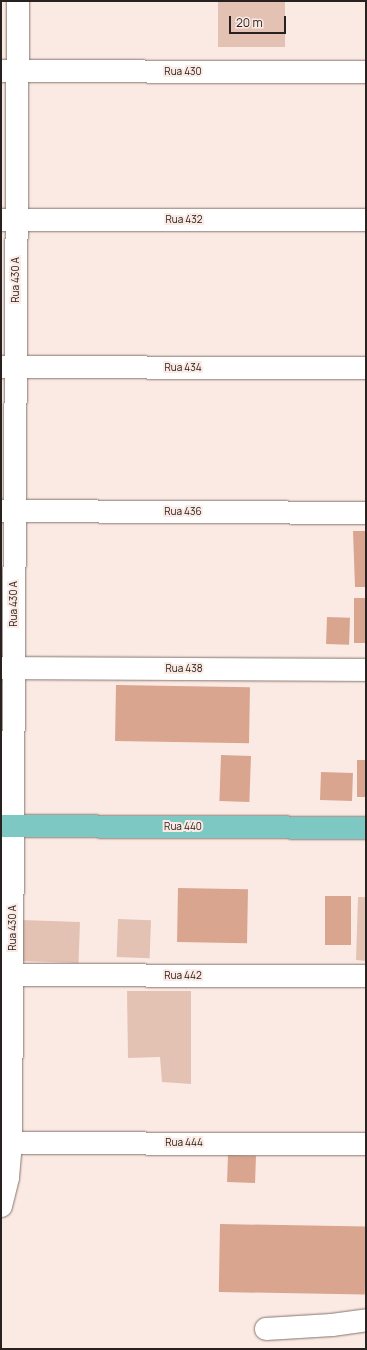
<!DOCTYPE html>
<style>
body{margin:0}
#map{position:relative;width:367px;height:1350px;overflow:hidden;background:#fbeae3;font-family:Manrope,sans-serif}
div>[style]{position:absolute}
[style*='--x']{left:calc(var(--x)*1px);top:calc(var(--y)*1px);width:calc(var(--w)*1px);rotate:calc(var(--a)*1deg)}
.green>*{inset:0;background:#e4c2b3;transform-origin:0 0}
.building>*{inset:0;background:#d9a58e;transform-origin:0 0}
.roads{filter:drop-shadow(0 0 1px #84756f) drop-shadow(0 0 1px #84756f)}
.minor>*{height:22px;margin:-11px;padding:0 11px;transform-origin:11px;border-radius:11px;background:#fff}
.major>*{height:22px;margin:-11px;padding:0 11px;transform-origin:11px;border-radius:11px;background:#7dc8c2}
span{translate:-50% -50%;white-space:nowrap;text-align:center;line-height:1.15;-webkit-text-stroke:4px #fbeae3;paint-order:stroke}
.street-label{font-size:10px;color:#27211f}
.frame{position:absolute;inset:0;border:2px solid #27211f;pointer-events:none}
.scale{position:absolute;left:229px;top:16px;width:57px;height:18px;box-sizing:border-box;border:2px solid #27211f;border-top:0;padding-left:5px;font-size:12px;line-height:14px;white-space:nowrap;color:#27211f;-webkit-text-stroke:3px #fbeae3;paint-order:stroke}
</style>
<div id="map">
<div class="green">
<div style="left:218px;top:1px;width:67px;height:46px"></div>
<div style="clip-path:polygon(358px 897px,366px 897px,366px 961px,356px 960px)"></div>
<div style="left:118px;top:919px;width:33px;height:38px;rotate:2deg"></div>
<div style="left:22px;top:920px;width:58px;height:41px;rotate:2deg"></div>
<div style="clip-path:polygon(127px 991px,191px 991px,191px 1084px,162px 1082px,160px 1057px,128px 1058px)"></div>
</div>
<div class="building">
<div style="clip-path:polygon(353px 531px,366px 531px,366px 587px,355px 587px)"></div>
<div style="left:354px;top:598px;width:12px;height:45px"></div>
<div style="left:327px;top:617px;width:23px;height:27px;rotate:2deg"></div>
<div style="left:116px;top:685px;width:134px;height:56px;rotate:1deg"></div>
<div style="left:221px;top:755px;width:30px;height:46px;rotate:2deg"></div>
<div style="left:357px;top:760px;width:9px;height:37px"></div>
<div style="left:321px;top:772px;width:32px;height:28px;rotate:2deg"></div>
<div style="left:178px;top:888px;width:70px;height:54px;rotate:1deg"></div>
<div style="left:325px;top:896px;width:26px;height:49px"></div>
<div style="left:228px;top:1155px;width:28px;height:27px;rotate:2deg"></div>
<div style="left:220px;top:1224px;width:146px;height:68px;rotate:1deg"></div>
</div>
<div class="roads">
<div class="minor">
<div style="--x:1;--y:71;--w:365;--a:0.2"></div>
<div style="--x:1;--y:220;--w:365;--a:0"></div>
<div style="--x:2;--y:367;--w:364;--a:0.2"></div>
<div style="--x:1;--y:511;--w:365;--a:0.3"></div>
<div style="--x:1;--y:668;--w:365;--a:0.3"></div>
<div style="--x:1;--y:975;--w:365;--a:0.2"></div>
<div style="--x:1;--y:1143;--w:365;--a:0.2"></div>
<div style="--x:1;--y:1206;--w:30;--a:-76"></div>
<div style="--x:8;--y:1177;--w:34;--a:-85"></div>
<div style="--x:11;--y:1143;--w:1142;--a:-89.65"></div>
<div style="--x:266;--y:1329;--w:66;--a:-3.5"></div>
<div style="--x:332;--y:1325;--w:34;--a:-8"></div>
</div>
<div class="major">
<div style="--x:1;--y:826;--w:365;--a:0.3"></div>
</div>
</div>
<div class="street-label">
<span style="left:183px;top:72px">Rua 430</span>
<span style="left:184px;top:220px">Rua 432</span>
<span style="left:16px;top:280px;rotate:-90deg">Rua 430 A</span>
<span style="left:183px;top:368px">Rua 434</span>
<span style="left:183px;top:512px">Rua 436</span>
<span style="left:14px;top:604px;rotate:-90deg">Rua 430 A</span>
<span style="left:184px;top:669px">Rua 438</span>
<span style="left:183px;top:827px">Rua 440</span>
<span style="left:13px;top:928px;rotate:-90deg">Rua 430 A</span>
<span style="left:183px;top:976px">Rua 442</span>
<span style="left:184px;top:1143px">Rua 444</span>
</div>
<div class="frame"></div>
<div class="scale">20 m</div>
</div>
